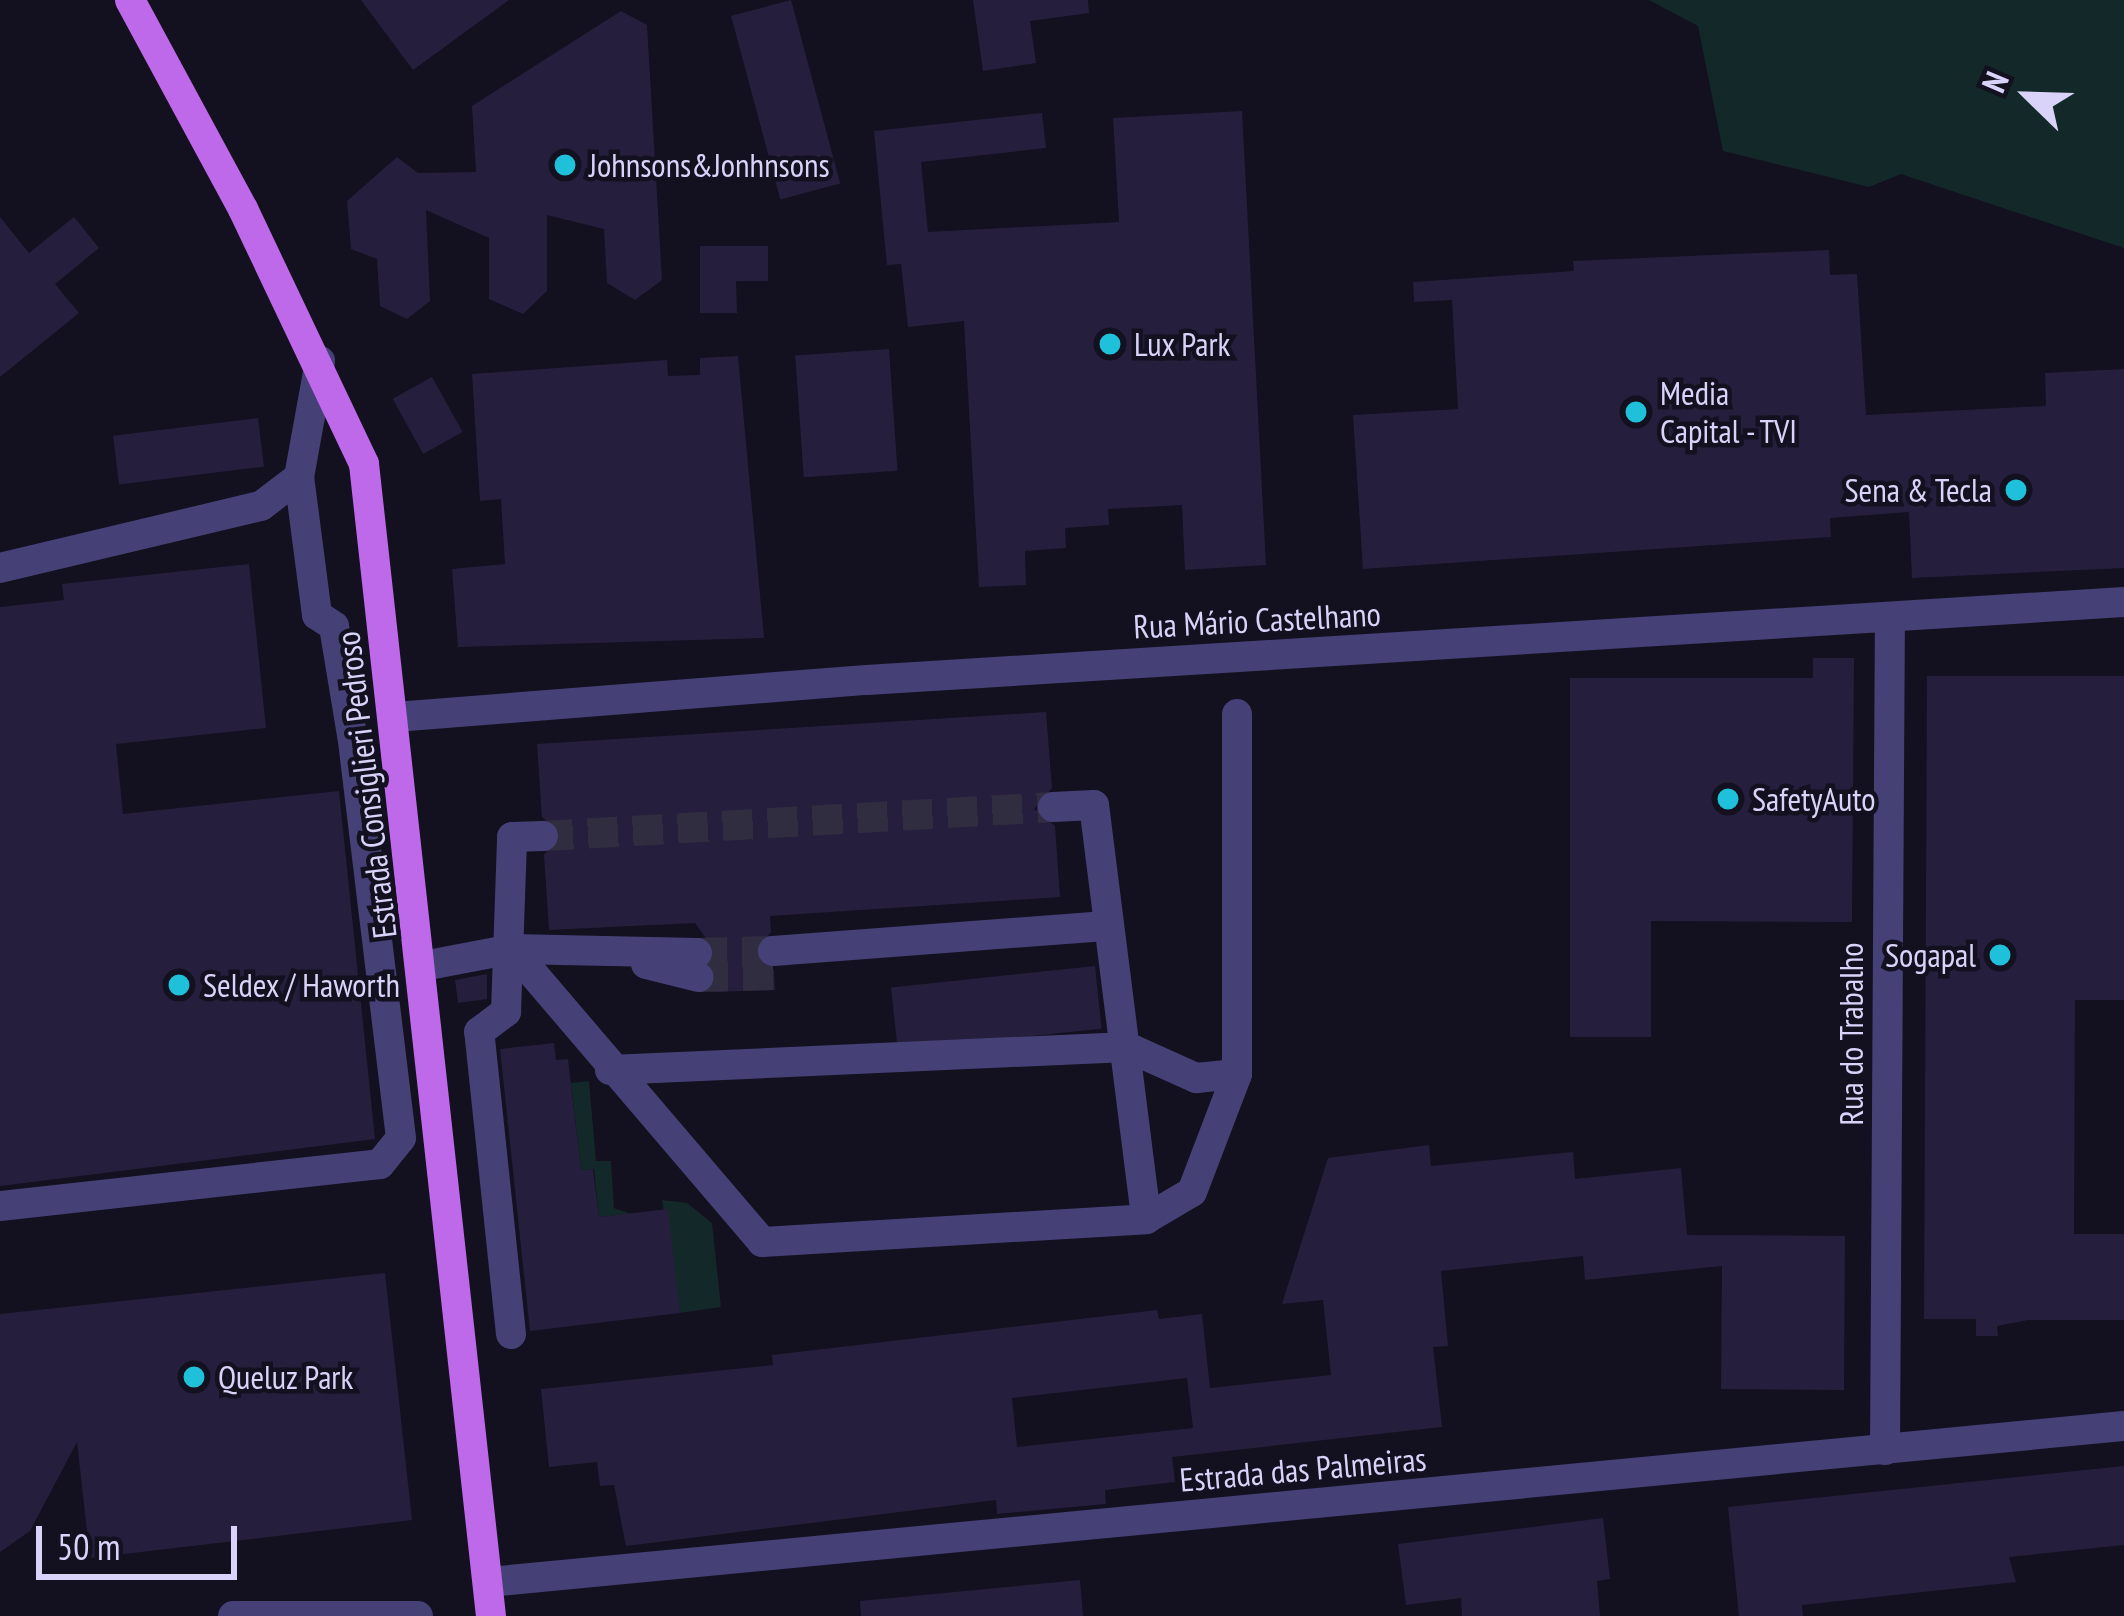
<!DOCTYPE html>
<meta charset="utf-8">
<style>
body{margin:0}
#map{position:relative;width:2124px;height:1616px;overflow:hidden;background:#13101f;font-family:"PT Sans Narrow",sans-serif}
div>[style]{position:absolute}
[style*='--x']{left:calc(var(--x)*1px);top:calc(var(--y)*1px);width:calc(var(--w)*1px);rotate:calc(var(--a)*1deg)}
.green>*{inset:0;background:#132828}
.building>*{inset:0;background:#261e3d;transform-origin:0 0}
.minor-tunnel>*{height:30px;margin-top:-15px;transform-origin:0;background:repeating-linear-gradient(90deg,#312d40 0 30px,transparent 0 45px)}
.minor>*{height:30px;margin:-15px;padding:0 15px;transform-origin:15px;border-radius:15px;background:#454177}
.major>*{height:30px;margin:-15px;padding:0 15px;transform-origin:15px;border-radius:15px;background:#be69ea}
.dots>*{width:33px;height:33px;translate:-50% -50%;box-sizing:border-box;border:6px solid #13101f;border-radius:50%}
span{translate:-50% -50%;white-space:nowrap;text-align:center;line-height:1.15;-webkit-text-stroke:9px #13101f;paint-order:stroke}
.poi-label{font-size:33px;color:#d9d3f9}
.left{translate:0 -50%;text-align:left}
.right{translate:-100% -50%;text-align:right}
.street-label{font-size:33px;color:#d9d3f9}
.north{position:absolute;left:1968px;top:36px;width:120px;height:120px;-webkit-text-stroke:9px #13101f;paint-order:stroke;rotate:293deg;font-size:33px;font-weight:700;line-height:48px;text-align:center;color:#d9d3f9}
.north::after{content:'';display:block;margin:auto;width:42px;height:54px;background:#d9d3f9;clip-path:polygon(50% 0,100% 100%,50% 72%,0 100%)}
.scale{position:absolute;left:36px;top:1526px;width:201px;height:54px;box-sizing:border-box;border:6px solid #d9d3f9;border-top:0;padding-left:15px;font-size:36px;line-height:42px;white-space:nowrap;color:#d9d3f9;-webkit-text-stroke:9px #13101f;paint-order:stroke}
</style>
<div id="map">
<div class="green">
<div style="clip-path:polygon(1649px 0,2124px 0,2124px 248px,1901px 174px,1869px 187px,1723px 151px,1698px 26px)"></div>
<div style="clip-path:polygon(589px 1081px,596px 1161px,611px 1161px,614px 1208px,631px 1214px,599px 1217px,594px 1169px,581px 1170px,571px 1083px)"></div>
<div style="clip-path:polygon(662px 1200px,687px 1203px,712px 1223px,721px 1307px,680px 1313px)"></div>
</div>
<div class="building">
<div style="clip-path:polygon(361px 0,509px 0,413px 70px)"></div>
<div style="left:791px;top:0;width:190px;height:62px;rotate:75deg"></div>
<div style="clip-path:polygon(973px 0,1088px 0,1089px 13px,1030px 21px,1036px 63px,983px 71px)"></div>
<div style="clip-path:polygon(621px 11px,647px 25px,662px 280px,635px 300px,607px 283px,604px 229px,547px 215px,547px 291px,523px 314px,489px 299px,489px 238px,426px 210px,430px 301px,407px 319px,380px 306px,377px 259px,351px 249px,347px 201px,397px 157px,418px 173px,476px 172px,472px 106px)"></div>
<div style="clip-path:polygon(1242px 111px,1266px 565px,1185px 570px,1182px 505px,1108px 509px,1109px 525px,1065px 528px,1066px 548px,1025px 551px,1026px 585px,979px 587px,964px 321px,908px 327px,901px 264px,887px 265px,874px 131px,1042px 113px,1046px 148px,921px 162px,928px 232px,1119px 222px,1113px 118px)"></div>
<div style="clip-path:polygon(0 217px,29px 253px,74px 217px,99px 248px,55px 284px,79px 313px,0 377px)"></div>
<div style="clip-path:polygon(700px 246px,768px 246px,768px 281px,736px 281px,737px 313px,700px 313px)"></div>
<div style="clip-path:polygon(1829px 250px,1830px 275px,1857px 274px,1866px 415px,2046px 406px,2045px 373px,2124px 369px,2124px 568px,1912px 578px,1909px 512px,1830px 518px,1831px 537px,1363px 569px,1353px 415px,1458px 409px,1452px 300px,1414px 302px,1413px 282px,1574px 271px,1573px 261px)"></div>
<div style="left:889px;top:349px;width:122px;height:94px;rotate:86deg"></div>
<div style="clip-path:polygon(738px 356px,764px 638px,458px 647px,452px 569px,505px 564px,501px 499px,480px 501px,472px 374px,667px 360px,668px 376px,700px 375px,700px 358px)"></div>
<div style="left:432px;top:377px;width:63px;height:45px;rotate:61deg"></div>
<div style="left:258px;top:418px;width:49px;height:146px;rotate:83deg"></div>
<div style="clip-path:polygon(249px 564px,266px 728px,116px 744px,123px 814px,339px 791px,375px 1139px,0 1186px,0 607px,64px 600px,62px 584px)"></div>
<div style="clip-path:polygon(1813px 658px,1854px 658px,1852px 922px,1651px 921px,1651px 1037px,1570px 1037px,1570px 678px,1813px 678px)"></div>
<div style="clip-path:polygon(1927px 676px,2124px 676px,2124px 1000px,2075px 1000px,2074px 1234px,2124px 1234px,2124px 1320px,2028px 1320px,1997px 1326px,1998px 1336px,1976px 1336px,1976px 1319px,1924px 1319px)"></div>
<div style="clip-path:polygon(1046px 712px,1052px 788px,1034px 809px,1055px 826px,1060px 897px,770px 916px,771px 932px,754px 954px,774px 970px,775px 990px,710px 992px,716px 952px,695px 923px,549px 930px,544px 855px,562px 834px,542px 817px,537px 744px)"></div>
<div style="left:1095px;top:966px;width:63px;height:205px;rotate:84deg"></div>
<div style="clip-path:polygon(487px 974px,487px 999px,458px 1003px,455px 980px)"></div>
<div style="clip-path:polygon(554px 1043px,556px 1060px,568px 1059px,581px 1170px,593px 1169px,599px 1217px,668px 1209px,680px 1313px,530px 1331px,500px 1049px)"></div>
<div style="clip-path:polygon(evenodd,1429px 1145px,1431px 1166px,1573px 1152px,1575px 1179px,1681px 1168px,1687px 1235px,1845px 1236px,1844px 1390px,1721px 1389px,1722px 1266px,1585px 1280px,1583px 1256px,1441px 1271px,1448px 1346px,1433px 1347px,1442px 1427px,1172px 1457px,1175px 1482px,1105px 1490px,1106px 1504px,997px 1514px,996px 1500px,626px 1546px,614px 1485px,600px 1486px,597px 1462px,549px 1467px,541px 1389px,773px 1365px,772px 1355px,1157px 1310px,1159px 1319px,1202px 1314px,1210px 1388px,1331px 1375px,1323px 1300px,1282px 1304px,1328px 1158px,1429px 1145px,1187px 1378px,1193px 1428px,1017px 1447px,1012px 1398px,1187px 1378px)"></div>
<div style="clip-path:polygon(385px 1273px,412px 1520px,90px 1558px,77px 1442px,30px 1531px,0 1552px,0 1314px)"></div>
<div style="clip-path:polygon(2124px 1466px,2124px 1545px,2009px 1557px,2016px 1582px,1802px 1605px,1803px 1616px,1739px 1616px,1728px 1507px)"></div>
<div style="clip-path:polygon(1603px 1518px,1610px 1579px,1597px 1581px,1600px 1616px,1462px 1616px,1461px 1598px,1406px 1605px,1398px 1544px)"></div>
<div style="clip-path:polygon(1080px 1580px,1083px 1616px,861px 1616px,860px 1601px)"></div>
</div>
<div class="minor-tunnel">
<div style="--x:543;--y:836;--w:511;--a:-3.25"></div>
<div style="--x:697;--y:953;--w:76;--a:-1.5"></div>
<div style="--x:698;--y:977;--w:76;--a:-1.5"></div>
</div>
<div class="minor">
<div style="--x:0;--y:568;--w:268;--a:-13.4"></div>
<div style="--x:261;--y:506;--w:48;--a:-37.3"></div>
<div style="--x:395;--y:717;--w:473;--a:-4.5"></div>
<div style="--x:867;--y:680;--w:1259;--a:-3.55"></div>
<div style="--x:1053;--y:807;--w:41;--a:-2.8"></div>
<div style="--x:1094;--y:805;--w:417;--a:82.8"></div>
<div style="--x:512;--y:949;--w:385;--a:49.5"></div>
<div style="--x:762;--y:1242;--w:385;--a:-3.4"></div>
<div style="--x:1146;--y:1219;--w:53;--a:-30.4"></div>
<div style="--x:1192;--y:1192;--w:126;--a:-69.1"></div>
<div style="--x:1237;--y:1074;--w:360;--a:-90"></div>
<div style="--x:773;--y:951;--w:337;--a:-4.3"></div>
<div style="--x:646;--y:964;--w:54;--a:14"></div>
<div style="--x:423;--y:966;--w:91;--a:-10.8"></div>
<div style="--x:512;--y:949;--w:185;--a:1.2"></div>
<div style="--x:610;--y:1070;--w:518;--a:-2.55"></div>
<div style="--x:1127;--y:1047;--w:76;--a:24.2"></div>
<div style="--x:1196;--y:1078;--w:41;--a:-5.6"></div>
<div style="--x:0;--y:1206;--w:382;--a:-6.3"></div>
<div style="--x:380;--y:1164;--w:33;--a:-51"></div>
<div style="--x:401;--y:1138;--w:406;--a:-96.9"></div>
<div style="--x:352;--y:735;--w:110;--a:-99.4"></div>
<div style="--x:334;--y:626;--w:20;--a:-147"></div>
<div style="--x:317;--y:615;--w:139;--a:-97.4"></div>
<div style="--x:299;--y:477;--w:118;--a:-79.7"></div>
<div style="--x:511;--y:1334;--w:304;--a:-96"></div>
<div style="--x:479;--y:1032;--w:34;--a:-37"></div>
<div style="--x:506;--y:1012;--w:175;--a:-88"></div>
<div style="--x:512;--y:837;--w:31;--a:-2"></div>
<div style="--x:1885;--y:1450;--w:832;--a:-89.66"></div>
<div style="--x:489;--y:1582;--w:1642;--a:-5.45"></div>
<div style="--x:233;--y:1616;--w:185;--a:0"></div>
</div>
<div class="major">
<div style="--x:130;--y:0;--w:238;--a:61.6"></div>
<div style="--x:243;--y:209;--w:282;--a:64.6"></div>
<div style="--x:364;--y:464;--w:1159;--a:83.71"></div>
</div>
<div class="dots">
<div style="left:565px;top:165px;background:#1fc0d9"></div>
<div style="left:1110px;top:344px;background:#1fc0d9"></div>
<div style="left:1636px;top:412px;background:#1fc0d9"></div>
<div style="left:2016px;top:490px;background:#1fc0d9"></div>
<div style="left:1728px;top:799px;background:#1fc0d9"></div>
<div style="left:2000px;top:955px;background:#1fc0d9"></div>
<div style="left:179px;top:985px;background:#1fc0d9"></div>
<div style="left:194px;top:1377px;background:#1fc0d9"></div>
</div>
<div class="poi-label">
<span class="left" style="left:589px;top:165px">Johnsons&amp;Jonhnsons</span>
<span class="left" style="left:1134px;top:344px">Lux Park</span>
<span class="left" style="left:1660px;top:412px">Media<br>Capital - TVI</span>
<span class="right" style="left:1992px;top:490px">Sena &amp; Tecla</span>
<span class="left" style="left:1752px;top:799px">SafetyAuto</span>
<span class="right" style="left:1976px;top:955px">Sogapal</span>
<span class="left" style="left:203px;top:985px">Seldex / Haworth</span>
<span class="left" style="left:218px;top:1377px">Queluz Park</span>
</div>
<div class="street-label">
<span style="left:1257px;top:620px;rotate:-3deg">Rua Mário Castelhano</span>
<span style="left:366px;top:785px;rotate:-97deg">Estrada Consiglieri Pedroso</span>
<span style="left:1851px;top:1034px;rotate:-90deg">Rua do Trabalho</span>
<span style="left:1303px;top:1469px;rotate:-5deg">Estrada das Palmeiras</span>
</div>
<div class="north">N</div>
<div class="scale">50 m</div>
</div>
